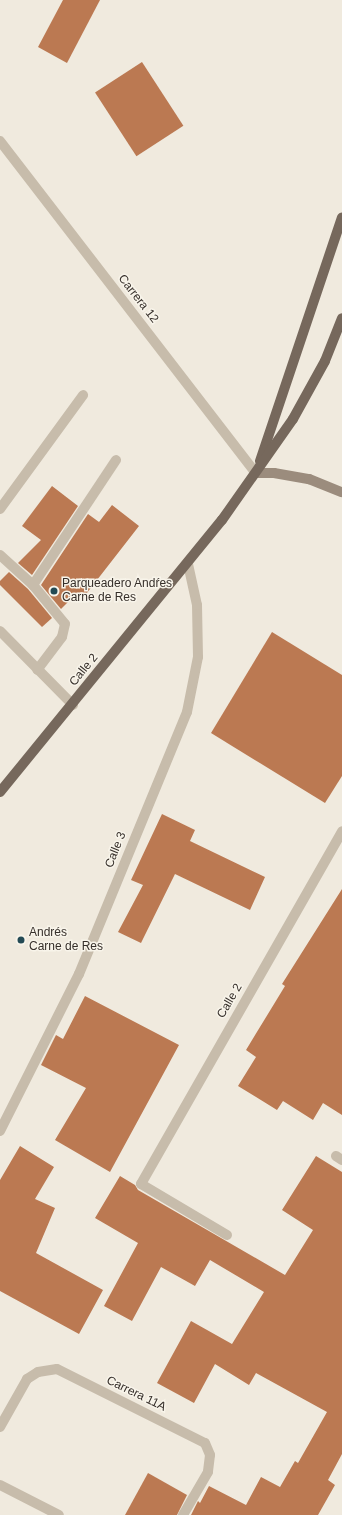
<!DOCTYPE html>
<meta charset="utf-8">
<style>
body{margin:0}
#map{position:relative;width:342px;height:1515px;overflow:hidden;background:#f0eade;font-family:Arial,sans-serif}
div>[style]{position:absolute}
[style*='--x']{left:calc(var(--x)*1px);top:calc(var(--y)*1px);width:calc(var(--w)*1px);rotate:calc(var(--a)*1deg)}
.building>*{inset:0;background:#bb7952;transform-origin:0 0}
.service>*{height:10px;margin:-5px;padding:0 5px;transform-origin:5px;border-radius:5px;background:#c7bcab}
.minor>*{height:10px;margin:-5px;padding:0 5px;transform-origin:5px;border-radius:5px;background:#c7bcab}
.secondary>*{height:10px;margin:-5px;padding:0 5px;transform-origin:5px;border-radius:5px;background:#9b8c7d}
.primary>*{height:10px;margin:-5px;padding:0 5px;transform-origin:5px;border-radius:5px;background:#76685c}
.dots>*{width:11px;height:11px;translate:-50% -50%;box-sizing:border-box;border:2px solid #f8f4ea;border-radius:50%}
span{translate:-50% -50%;white-space:nowrap;text-align:center;line-height:1.15;-webkit-text-stroke:3px #f8f4ea;paint-order:stroke}
.street-label{font-size:12px;color:#362f2a}
.poi-label{font-size:12px;color:#362f2a}
.left{translate:0 -50%;text-align:left}
</style>
<div id="map">
<div class="building">
<div style="clip-path:polygon(63px 0,100px 0,67px 63px,38px 47px)"></div>
<div style="left:142px;top:62px;width:76px;height:56px;rotate:57deg"></div>
<div style="clip-path:polygon(52px 486px,78px 506px,32px 575px,18px 563px,41px 540px,22px 526px)"></div>
<div style="clip-path:polygon(112px 505px,139px 526px,83px 598px,77px 593px,61px 609px,41px 585px,88px 514px,99px 522px)"></div>
<div style="clip-path:polygon(9px 572px,28px 589px,52px 618px,42px 627px,0 585px,0 581px)"></div>
<div style="clip-path:polygon(272px 632px,342px 675px,342px 776px,325px 803px,211px 733px)"></div>
<div style="clip-path:polygon(162px 814px,195px 830px,190px 841px,265px 877px,250px 910px,175px 874px,141px 943px,118px 932px,143px 885px,131px 880px)"></div>
<div style="clip-path:polygon(342px 889px,342px 1115px,323px 1103px,313px 1120px,283px 1101px,277px 1110px,238px 1086px,256px 1057px,246px 1050px,285px 986px,282px 984px)"></div>
<div style="clip-path:polygon(85px 996px,179px 1045px,110px 1172px,55px 1140px,86px 1088px,41px 1065px,56px 1035px,63px 1039px)"></div>
<div style="clip-path:polygon(20px 1146px,54px 1167px,35px 1199px,55px 1208px,36px 1253px,103px 1290px,79px 1334px,0 1291px,0 1180px)"></div>
<div style="clip-path:polygon(316px 1156px,342px 1172px,342px 1454px,328px 1480px,335px 1485px,318px 1515px,191px 1515px,198px 1501px,200px 1503px,209px 1486px,246px 1505px,261px 1477px,280px 1487px,295px 1461px,298px 1463px,327px 1412px,256px 1373px,249px 1385px,215px 1364px,194px 1403px,157px 1383px,191px 1321px,232px 1344px,264px 1292px,210px 1260px,195px 1286px,161px 1267px,132px 1321px,104px 1306px,138px 1243px,95px 1218px,120px 1176px,135px 1185px,138px 1190px,285px 1275px,313px 1230px,282px 1210px)"></div>
<div style="clip-path:polygon(148px 1473px,187px 1495px,177px 1515px,125px 1515px)"></div>
</div>
<div class="service">
<div style="--x:0;--y:509;--w:141;--a:-53.9"></div>
<div style="--x:0;--y:555;--w:45;--a:42.3"></div>
<div style="--x:33;--y:585;--w:50;--a:50.6"></div>
<div style="--x:65;--y:624;--w:13;--a:103"></div>
<div style="--x:62;--y:637;--w:41;--a:127.1"></div>
<div style="--x:33;--y:585;--w:150;--a:-56.4"></div>
<div style="--x:0;--y:631;--w:104;--a:45.4"></div>
</div>
<div class="minor">
<div style="--x:0;--y:141;--w:419;--a:52.4"></div>
<div style="--x:0;--y:1131;--w:176;--a:-63.3"></div>
<div style="--x:79;--y:974;--w:283;--a:-67.6"></div>
<div style="--x:187;--y:712;--w:56;--a:-78.7"></div>
<div style="--x:198;--y:657;--w:52;--a:-91.1"></div>
<div style="--x:197;--y:605;--w:42;--a:-102.4"></div>
<div style="--x:336;--y:1156;--w:7;--a:34"></div>
<div style="--x:227;--y:1235;--w:100;--a:-149.3"></div>
<div style="--x:141;--y:1184;--w:406;--a:-60.3"></div>
<div style="--x:0;--y:1427;--w:55;--a:-60.6"></div>
<div style="--x:27;--y:1379;--w:13;--a:-32"></div>
<div style="--x:38;--y:1372;--w:19;--a:-9"></div>
<div style="--x:57;--y:1369;--w:165;--a:26.6"></div>
<div style="--x:205;--y:1443;--w:13;--a:67"></div>
<div style="--x:210;--y:1455;--w:17;--a:97"></div>
<div style="--x:208;--y:1472;--w:50;--a:120.2"></div>
<div style="--x:0;--y:1485;--w:66;--a:27"></div>
</div>
<div class="secondary">
<div style="--x:256;--y:473;--w:18;--a:0"></div>
<div style="--x:274;--y:473;--w:36;--a:10"></div>
<div style="--x:309;--y:479;--w:35;--a:22"></div>
</div>
<div class="primary">
<div style="--x:260;--y:461;--w:257;--a:-71.4"></div>
<div style="--x:0;--y:792;--w:351;--a:-50.8"></div>
<div style="--x:222;--y:520;--w:123;--a:-54.9"></div>
<div style="--x:293;--y:419;--w:66;--a:-61.1"></div>
<div style="--x:325;--y:361;--w:46;--a:-68.4"></div>
</div>
<div class="dots">
<div style="left:54px;top:591px;background:#234a54"></div>
<div style="left:21px;top:940px;background:#234a54"></div>
</div>
<div class="street-label">
<span style="left:138px;top:299px;rotate:52deg">Carrera 12</span>
<span style="left:84px;top:670px;rotate:-51deg">Calle 2</span>
<span style="left:116px;top:850px;rotate:-68deg">Calle 3</span>
<span style="left:230px;top:1001px;rotate:-60deg">Calle 2</span>
<span style="left:136px;top:1394px;rotate:26deg">Carrera 11A</span>
</div>
<div class="poi-label">
<span class="left" style="left:62px;top:591px">Parqueadero Andŕes<br>Carne de Res</span>
<span class="left" style="left:29px;top:940px">Andrés<br>Carne de Res</span>
</div>
</div>
